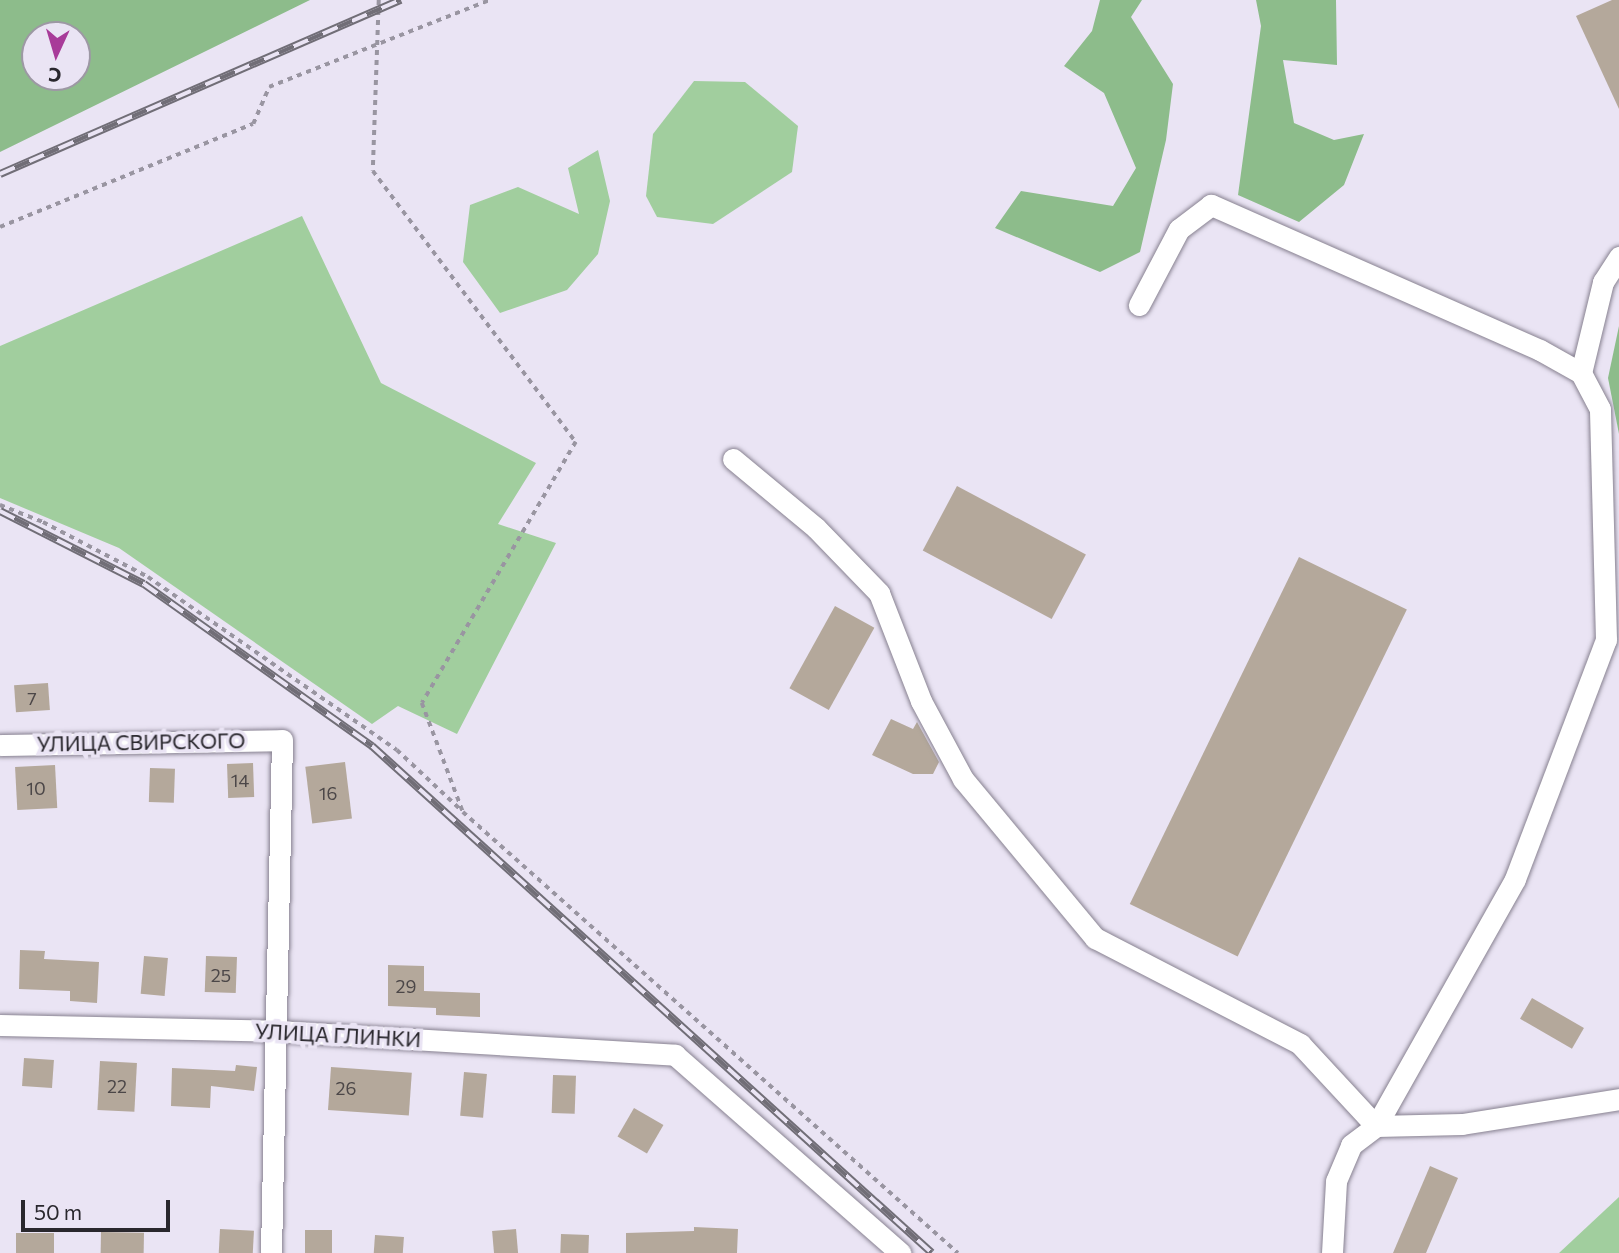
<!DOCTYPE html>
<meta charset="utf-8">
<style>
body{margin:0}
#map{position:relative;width:1619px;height:1253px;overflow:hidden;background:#eae4f4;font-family:Commissioner,sans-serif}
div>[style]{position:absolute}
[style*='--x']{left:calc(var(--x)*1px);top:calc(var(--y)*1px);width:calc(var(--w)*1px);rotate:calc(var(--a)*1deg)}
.green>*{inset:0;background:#a1ce9e}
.forest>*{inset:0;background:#8dbc8b}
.building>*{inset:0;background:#b4a89b;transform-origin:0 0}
.path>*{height:3.5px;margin-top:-1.75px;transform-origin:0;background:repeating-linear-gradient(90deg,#9995a1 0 5px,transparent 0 10px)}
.roads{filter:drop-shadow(0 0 2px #878190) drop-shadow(0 0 2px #878190)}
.minor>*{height:21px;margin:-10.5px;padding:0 10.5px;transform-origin:10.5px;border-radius:10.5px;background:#fff}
.rail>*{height:8px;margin-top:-4px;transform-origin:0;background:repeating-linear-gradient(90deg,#eae4f4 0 16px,#716e77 0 32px);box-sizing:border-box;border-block:2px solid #716e77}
span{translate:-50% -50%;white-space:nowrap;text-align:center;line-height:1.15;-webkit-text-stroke:7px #eae4f4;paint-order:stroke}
.number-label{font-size:18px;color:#4c4748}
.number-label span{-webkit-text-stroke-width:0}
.street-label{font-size:21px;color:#29272d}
.north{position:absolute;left:21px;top:21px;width:70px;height:70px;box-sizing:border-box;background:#eae4f4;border:2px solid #9d98a4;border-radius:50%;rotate:184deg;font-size:19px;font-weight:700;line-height:28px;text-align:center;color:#29272d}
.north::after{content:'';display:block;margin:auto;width:24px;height:32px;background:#a83b99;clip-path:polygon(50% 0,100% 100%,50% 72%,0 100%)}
.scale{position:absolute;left:21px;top:1200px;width:149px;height:32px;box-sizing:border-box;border:4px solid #29272d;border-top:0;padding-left:9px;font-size:21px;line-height:24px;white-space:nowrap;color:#29272d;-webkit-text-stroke:5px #eae4f4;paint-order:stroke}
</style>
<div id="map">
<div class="green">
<div style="clip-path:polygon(694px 81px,745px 82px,798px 126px,792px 172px,713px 224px,657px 217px,646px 196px,653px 134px)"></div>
<div style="clip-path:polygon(598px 150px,610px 201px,598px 254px,567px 290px,500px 313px,463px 262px,470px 205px,518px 187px,579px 214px,568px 168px)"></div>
<div style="clip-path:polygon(302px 216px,381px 383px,536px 463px,498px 524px,556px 543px,457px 734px,398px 706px,372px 724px,119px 548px,0 498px,0 346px)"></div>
<div style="clip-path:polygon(1619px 1197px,1619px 1253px,1559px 1253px)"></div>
</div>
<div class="forest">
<div style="clip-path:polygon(evenodd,0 0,310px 0,0 152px,0 0,35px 35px,77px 35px,77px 77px,35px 77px,35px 35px)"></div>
<div style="clip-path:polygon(1100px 0,1142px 0,1131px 17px,1173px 84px,1166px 140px,1140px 252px,1100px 272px,995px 228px,1021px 191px,1113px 206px,1136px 168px,1104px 93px,1064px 66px,1092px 31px)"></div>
<div style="clip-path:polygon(1256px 0,1336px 0,1337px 65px,1283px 60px,1294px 123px,1334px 140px,1364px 134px,1344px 185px,1299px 222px,1238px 195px,1261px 26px)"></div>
<div style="clip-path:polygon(1619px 326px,1619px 434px,1608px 378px)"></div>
</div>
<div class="building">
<div style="clip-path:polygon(1612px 0,1619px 0,1619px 109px,1576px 16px)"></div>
<div style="left:957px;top:486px;width:146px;height:73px;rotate:28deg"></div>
<div style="left:1299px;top:557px;width:120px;height:386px;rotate:26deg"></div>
<div style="left:835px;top:606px;width:45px;height:94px;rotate:29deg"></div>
<div style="left:48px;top:683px;width:27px;height:34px;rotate:86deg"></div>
<div style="clip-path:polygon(891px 719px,913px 729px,917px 722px,939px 762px,933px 774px,913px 774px,872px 755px)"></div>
<div style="left:345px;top:762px;width:57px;height:40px;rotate:83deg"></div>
<div style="left:253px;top:763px;width:34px;height:26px;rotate:88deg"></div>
<div style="left:55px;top:765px;width:43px;height:40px;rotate:87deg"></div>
<div style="left:150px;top:768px;width:25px;height:34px;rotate:2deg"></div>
<div style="clip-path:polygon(20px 950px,45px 951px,44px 959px,99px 962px,97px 1003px,70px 1001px,70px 991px,19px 989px)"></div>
<div style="left:144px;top:956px;width:24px;height:38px;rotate:5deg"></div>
<div style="left:206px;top:956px;width:31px;height:36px;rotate:2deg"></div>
<div style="clip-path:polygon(388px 965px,424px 966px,424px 991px,480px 993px,480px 1017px,436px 1015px,436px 1008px,388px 1006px)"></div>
<div style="left:1532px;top:998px;width:60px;height:24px;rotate:30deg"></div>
<div style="left:24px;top:1058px;width:30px;height:28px;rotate:4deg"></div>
<div style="left:100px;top:1061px;width:37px;height:49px;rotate:3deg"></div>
<div style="clip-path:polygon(236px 1065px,257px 1067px,254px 1091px,211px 1086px,210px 1108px,171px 1106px,172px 1068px,235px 1071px)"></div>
<div style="left:331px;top:1067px;width:81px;height:43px;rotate:4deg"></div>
<div style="left:464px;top:1072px;width:23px;height:44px;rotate:5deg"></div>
<div style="left:553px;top:1075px;width:23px;height:38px;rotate:2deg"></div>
<div style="left:634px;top:1108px;width:34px;height:33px;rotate:30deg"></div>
<div style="clip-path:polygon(1430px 1166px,1458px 1178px,1426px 1253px,1393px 1253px)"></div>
<div style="clip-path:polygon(694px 1227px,738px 1229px,737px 1253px,626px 1253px,626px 1233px,694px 1231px)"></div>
<div style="left:220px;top:1229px;width:34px;height:24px;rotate:3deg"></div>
<div style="left:516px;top:1229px;width:24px;height:24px;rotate:85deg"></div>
<div style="left:305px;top:1230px;width:27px;height:23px"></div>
<div style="left:101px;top:1232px;width:43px;height:21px;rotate:1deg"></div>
<div style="left:16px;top:1233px;width:38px;height:20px"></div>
<div style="left:561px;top:1234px;width:28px;height:19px;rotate:2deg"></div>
<div style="left:375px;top:1235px;width:29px;height:18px;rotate:4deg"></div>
</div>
<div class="path">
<div style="--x:379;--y:0;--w:171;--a:92"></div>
<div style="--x:373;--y:171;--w:339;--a:53.2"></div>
<div style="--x:576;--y:442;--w:303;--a:120.5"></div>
<div style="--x:422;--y:703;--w:116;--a:69.4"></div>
<div style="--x:463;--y:812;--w:663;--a:41.7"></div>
<div style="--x:0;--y:227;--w:273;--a:-22.2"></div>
<div style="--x:253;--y:124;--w:40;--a:-66.6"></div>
<div style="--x:269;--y:87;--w:238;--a:-21.5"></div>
<div style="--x:0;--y:505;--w:46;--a:21.6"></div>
<div style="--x:43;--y:522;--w:119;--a:27.6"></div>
<div style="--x:148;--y:577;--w:303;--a:34.8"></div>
<div style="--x:397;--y:750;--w:86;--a:43.1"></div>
</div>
<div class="roads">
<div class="minor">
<div style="--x:1581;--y:373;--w:94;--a:-76.4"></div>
<div style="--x:1603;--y:282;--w:30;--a:-57"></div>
<div style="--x:733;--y:459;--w:108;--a:39.7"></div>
<div style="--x:816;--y:528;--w:91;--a:45.9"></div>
<div style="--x:879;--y:593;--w:116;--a:68.7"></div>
<div style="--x:921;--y:701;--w:89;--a:61.7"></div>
<div style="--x:963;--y:779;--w:207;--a:50.3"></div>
<div style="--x:1095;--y:938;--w:231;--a:27.3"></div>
<div style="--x:1300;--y:1044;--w:112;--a:47.2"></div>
<div style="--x:1376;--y:1126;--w:283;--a:-60.6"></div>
<div style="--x:1515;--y:879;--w:256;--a:-69.2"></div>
<div style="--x:1606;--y:640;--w:231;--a:-91.5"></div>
<div style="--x:1600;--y:409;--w:41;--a:-117.8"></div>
<div style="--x:1581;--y:373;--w:47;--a:-150.7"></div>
<div style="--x:1540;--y:350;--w:360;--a:-156.2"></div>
<div style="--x:1211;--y:205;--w:40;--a:143"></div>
<div style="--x:1179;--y:229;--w:86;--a:117.8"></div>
<div style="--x:0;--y:745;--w:282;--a:-1"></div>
<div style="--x:282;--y:740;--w:513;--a:91.23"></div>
<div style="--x:0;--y:1025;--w:276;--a:1.2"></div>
<div style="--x:276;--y:1031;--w:400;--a:3.4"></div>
<div style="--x:675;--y:1055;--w:300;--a:41.3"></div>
<div style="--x:1332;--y:1253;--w:72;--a:-86.8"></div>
<div style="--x:1336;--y:1181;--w:39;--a:-67"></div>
<div style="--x:1351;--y:1145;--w:31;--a:-37"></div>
<div style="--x:1376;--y:1126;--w:86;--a:-1.3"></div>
<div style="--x:1462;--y:1124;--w:159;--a:-9"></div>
</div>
</div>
<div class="rail">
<div style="--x:0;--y:174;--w:437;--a:-23.5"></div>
<div style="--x:0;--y:511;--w:161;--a:26.9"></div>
<div style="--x:144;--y:584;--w:280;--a:35.4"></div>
<div style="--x:372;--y:746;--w:755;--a:42.16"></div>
</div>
<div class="number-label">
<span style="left:32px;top:698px">7</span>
<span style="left:240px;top:780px">14</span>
<span style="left:36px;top:788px">10</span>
<span style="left:328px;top:793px">16</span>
<span style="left:221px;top:975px">25</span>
<span style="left:406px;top:986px">29</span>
<span style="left:117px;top:1086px">22</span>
<span style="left:346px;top:1088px">26</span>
</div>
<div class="street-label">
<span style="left:141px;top:742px;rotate:-1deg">УЛИЦА СВИРСКОГО</span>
<span style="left:338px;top:1035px;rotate:3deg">УЛИЦА ГЛИНКИ</span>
</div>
<div class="north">С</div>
<div class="scale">50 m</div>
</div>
